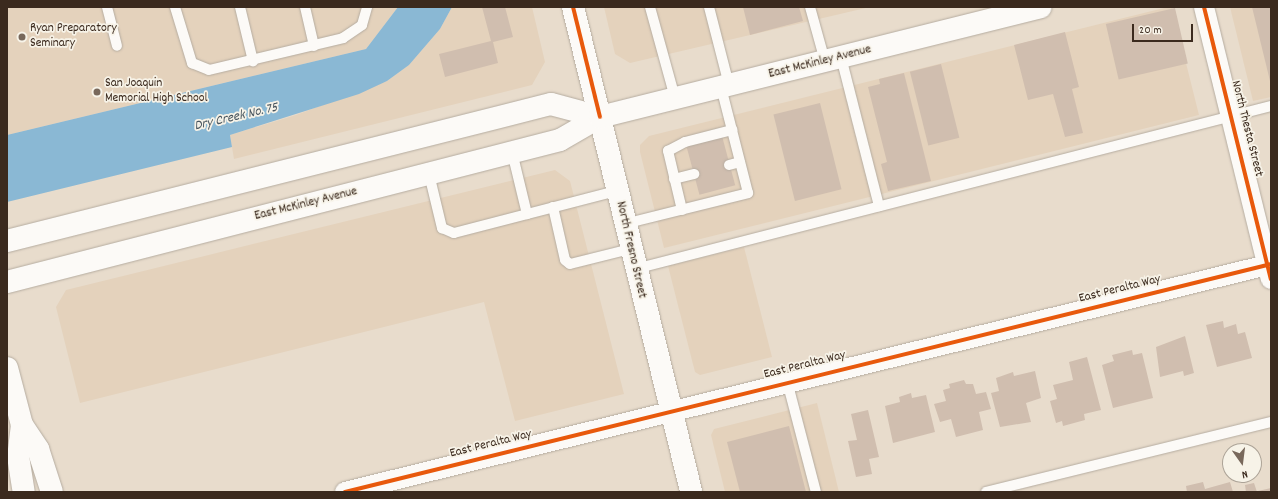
<!DOCTYPE html>
<style>
body{margin:0}
#map{position:relative;width:1278px;height:499px;overflow:hidden;background:#e8dccc;font-family:Dekko,sans-serif}
div>[style]{position:absolute}
[style*='--x']{left:calc(var(--x)*1px);top:calc(var(--y)*1px);width:calc(var(--w)*1px);rotate:calc(var(--a)*1deg)}
.built>*{inset:0;background:#e4d2bc}
.water>*{inset:0;background:#8ab8d4}
.building>*{inset:0;background:#d0beaf;transform-origin:0 0}
.roads{filter:drop-shadow(0 0 1px #b5aca0) drop-shadow(0 0 1px #b5aca0)}
.lane>*{height:10px;margin:-5px;padding:0 5px;transform-origin:5px;border-radius:5px;background:#fcfaf7}
.street>*{height:20px;margin:-10px;padding:0 10px;transform-origin:10px;border-radius:10px;background:#fcfaf7}
.secondary>*{height:22px;margin:-11px;padding:0 11px;transform-origin:11px;border-radius:11px;background:#fcfaf7}
.highway>*{height:22px;margin:-11px;padding:0 11px;transform-origin:11px;border-radius:11px;background:#fcfaf7}
.cycleway>*{height:4px;margin:-2px;padding:0 2px;transform-origin:2px;border-radius:2px;background:#e8590c}
.dots>*{width:11px;height:11px;translate:-50% -50%;box-sizing:border-box;border:2px solid #f7f3e8;border-radius:50%}
span{translate:-50% -50%;white-space:nowrap;text-align:center;line-height:1.15;-webkit-text-stroke:3.5px #f7f3e8;paint-order:stroke}
.poi-label{font-size:13px;color:#3b2a1e}
.left{translate:0 -50%;text-align:left}
.street-label{font-size:13px;color:#3b2a1e}
.water-label{font-size:14px;color:#49565f;font-style:italic}
.frame{position:absolute;inset:0;border:8px solid #3b2a1e;pointer-events:none}
.north{position:absolute;left:1222px;top:443px;width:40px;height:40px;box-sizing:border-box;background:#f7f3e8;border:1px solid #aca397;border-radius:50%;rotate:166deg;font-size:11px;font-weight:700;line-height:16px;text-align:center;color:#3b2a1e}
.north::after{content:'';display:block;margin:auto;width:14px;height:18px;background:#78685b;clip-path:polygon(50% 0,100% 100%,50% 72%,0 100%)}
.scale{position:absolute;left:1132px;top:24px;width:61px;height:18px;box-sizing:border-box;border:2px solid #3b2a1e;border-top:0;padding-left:5px;font-size:12px;line-height:14px;white-space:nowrap;color:#3b2a1e;-webkit-text-stroke:3px #f7f3e8;paint-order:stroke}
</style>
<div id="map">
<div class="built">
<div style="clip-path:polygon(7px 7px,398px 7px,366px 49px,7px 135px)"></div>
<div style="clip-path:polygon(452px 7px,532px 7px,545px 62px,532px 85px,234px 159px,230px 135px,296px 115px,387px 81px,409px 65px,440px 29px)"></div>
<div style="clip-path:polygon(604px 7px,870px 7px,630px 63px,615px 54px)"></div>
<div style="clip-path:polygon(1168px 7px,1172px 7px,1199px 115px,664px 248px,640px 152px,640px 145px,649px 136px)"></div>
<div style="clip-path:polygon(1230px 7px,1271px 7px,1271px 97px,1253px 101px)"></div>
<div style="clip-path:polygon(555px 170px,570px 181px,624px 394px,515px 421px,484px 302px,80px 403px,56px 307px,66px 290px)"></div>
<div style="clip-path:polygon(744px 247px,772px 357px,700px 375px,695px 372px,668px 266px)"></div>
<div style="clip-path:polygon(817px 403px,839px 492px,725px 492px,711px 435px,714px 429px)"></div>
</div>
<div class="water">
<div style="clip-path:polygon(398px 7px,452px 7px,440px 29px,409px 65px,387px 81px,359px 94px,230px 135px,232px 147px,7px 202px,7px 135px,366px 49px)"></div>
</div>
<div class="building">
<div style="clip-path:polygon(482px 7px,505px 7px,513px 37px,493px 42px,498px 63px,445px 77px,439px 54px,491px 41px)"></div>
<div style="clip-path:polygon(743px 7px,799px 7px,803px 21px,750px 35px)"></div>
<div style="clip-path:polygon(1252px 7px,1271px 7px,1271px 81px,1270px 81px)"></div>
<div style="left:1175px;top:8px;width:57px;height:71px;rotate:77deg"></div>
<div style="clip-path:polygon(1065px 32px,1079px 87px,1072px 89px,1083px 133px,1065px 137px,1053px 94px,1028px 100px,1014px 45px)"></div>
<div style="left:941px;top:64px;width:76px;height:32px;rotate:76deg"></div>
<div style="clip-path:polygon(904px 73px,931px 181px,888px 191px,881px 164px,887px 162px,868px 87px,880px 84px,879px 79px)"></div>
<div style="left:820px;top:103px;width:89px;height:48px;rotate:76deg"></div>
<div style="left:722px;top:136px;width:51px;height:37px;rotate:75deg"></div>
<div style="clip-path:polygon(1223px 321px,1224px 328px,1236px 324px,1238px 334px,1245px 332px,1252px 358px,1217px 367px,1206px 325px)"></div>
<div style="clip-path:polygon(1185px 336px,1194px 373px,1184px 376px,1183px 371px,1160px 377px,1156px 347px)"></div>
<div style="clip-path:polygon(1132px 350px,1133px 355px,1142px 353px,1153px 398px,1113px 408px,1102px 365px,1114px 361px,1112px 355px)"></div>
<div style="clip-path:polygon(1087px 357px,1101px 410px,1084px 414px,1085px 420px,1063px 426px,1062px 421px,1056px 423px,1050px 401px,1057px 399px,1053px 385px,1073px 380px,1069px 362px)"></div>
<div style="clip-path:polygon(1035px 371px,1041px 398px,1026px 403px,1031px 422px,1000px 427px,991px 393px,999px 391px,996px 378px,1013px 372px,1014px 376px)"></div>
<div style="clip-path:polygon(964px 380px,966px 384px,973px 384px,976px 394px,986px 392px,991px 409px,979px 412px,983px 430px,956px 437px,951px 419px,940px 422px,934px 404px,946px 401px,943px 390px,950px 388px,949px 384px)"></div>
<div style="clip-path:polygon(911px 393px,912px 398px,926px 395px,935px 432px,893px 443px,885px 406px,900px 402px,899px 397px)"></div>
<div style="clip-path:polygon(868px 410px,879px 457px,869px 459px,872px 474px,856px 477px,848px 441px,857px 440px,851px 414px)"></div>
<div style="clip-path:polygon(789px 426px,806px 492px,740px 492px,727px 442px)"></div>
<div style="clip-path:polygon(1203px 482px,1205px 489px,1230px 482px,1233px 492px,1187px 492px,1186px 486px)"></div>
<div style="clip-path:polygon(1254px 483px,1257px 492px,1246px 492px,1245px 485px)"></div>
<div style="clip-path:polygon(1271px 488px,1271px 492px,1258px 492px,1258px 491px)"></div>
</div>
<div class="roads">
<div class="lane">
<div style="--x:107;--y:7;--w:40;--a:75.6"></div>
<div style="--x:175;--y:7;--w:59;--a:73.1"></div>
<div style="--x:192;--y:63;--w:18;--a:22"></div>
<div style="--x:209;--y:70;--w:138;--a:-13.4"></div>
<div style="--x:343;--y:38;--w:23;--a:-34"></div>
<div style="--x:362;--y:25;--w:19;--a:-74"></div>
<div style="--x:240;--y:7;--w:56;--a:76.5"></div>
<div style="--x:305;--y:7;--w:40;--a:77"></div>
<div style="--x:650;--y:7;--w:94;--a:74.6"></div>
<div style="--x:709;--y:7;--w:81;--a:75.6"></div>
<div style="--x:810;--y:7;--w:56;--a:74.5"></div>
<div style="--x:841;--y:57;--w:154;--a:75.7"></div>
<div style="--x:512;--y:152;--w:64;--a:76.4"></div>
<div style="--x:729;--y:165;--w:11;--a:-15"></div>
<div style="--x:429;--y:174;--w:56;--a:76.5"></div>
<div style="--x:442;--y:228;--w:13;--a:23"></div>
<div style="--x:454;--y:233;--w:167;--a:-14.5"></div>
<div style="--x:674;--y:179;--w:21;--a:-14"></div>
<div style="--x:553;--y:207;--w:54;--a:77.2"></div>
<div style="--x:565;--y:260;--w:6;--a:39"></div>
<div style="--x:570;--y:264;--w:62;--a:-14"></div>
<div style="--x:682;--y:210;--w:61;--a:-103.3"></div>
<div style="--x:668;--y:151;--w:19;--a:-28"></div>
<div style="--x:685;--y:142;--w:49;--a:-14.3"></div>
<div style="--x:624;--y:224;--w:128;--a:-14"></div>
<div style="--x:748;--y:193;--w:109;--a:-104.3"></div>
<div style="--x:635;--y:269;--w:657;--a:-14.37"></div>
<div style="--x:787;--y:381;--w:115;--a:75.4"></div>
<div style="--x:986;--y:492;--w:293;--a:-13.8"></div>
</div>
<div class="street">
<div style="--x:1204;--y:7;--w:280;--a:76.2"></div>
<div style="--x:345;--y:492;--w:954;--a:-13.83"></div>
</div>
<div class="secondary">
<div style="--x:573;--y:7;--w:499;--a:76.3"></div>
<div style="--x:7;--y:241;--w:561;--a:-14.14"></div>
<div style="--x:551;--y:104;--w:51;--a:14.9"></div>
<div style="--x:7;--y:282;--w:571;--a:-14.4"></div>
<div style="--x:560;--y:140;--w:46;--a:-29.9"></div>
<div style="--x:600;--y:117;--w:454;--a:-14"></div>
</div>
<div class="highway">
<div style="--x:7;--y:368;--w:59;--a:75.3"></div>
<div style="--x:22;--y:425;--w:31;--a:97"></div>
<div style="--x:18;--y:456;--w:36;--a:81"></div>
<div style="--x:22;--y:425;--w:29;--a:56"></div>
<div style="--x:38;--y:449;--w:45;--a:72"></div>
</div>
</div>
<div class="cycleway">
<div style="--x:573;--y:7;--w:113;--a:76.2"></div>
<div style="--x:1204;--y:7;--w:280;--a:76.2"></div>
<div style="--x:345;--y:492;--w:954;--a:-13.83"></div>
</div>
<div class="dots">
<div style="left:22px;top:37px;background:#78685b"></div>
<div style="left:97px;top:92px;background:#78685b"></div>
</div>
<div class="poi-label">
<span class="left" style="left:30px;top:37px">Ryan Preparatory<br>Seminary</span>
<span class="left" style="left:105px;top:92px">San Joaquin<br>Memorial High School</span>
</div>
<div class="street-label">
<span style="left:820px;top:63px;rotate:-14deg">East McKinley Avenue</span>
<span style="left:1246px;top:129px;rotate:76deg">North Thesta Street</span>
<span style="left:306px;top:205px;rotate:-14deg">East McKinley Avenue</span>
<span style="left:630px;top:250px;rotate:77deg">North Fresno Street</span>
<span style="left:1120px;top:290px;rotate:-14deg">East Peralta Way</span>
<span style="left:805px;top:366px;rotate:-14deg">East Peralta Way</span>
<span style="left:491px;top:445px;rotate:-14deg">East Peralta Way</span>
</div>
<div class="water-label">
<span style="left:236px;top:117px;rotate:-13deg">Dry Creek No. 75</span>
</div>
<div class="frame"></div>
<div class="north">N</div>
<div class="scale">20 m</div>
</div>
